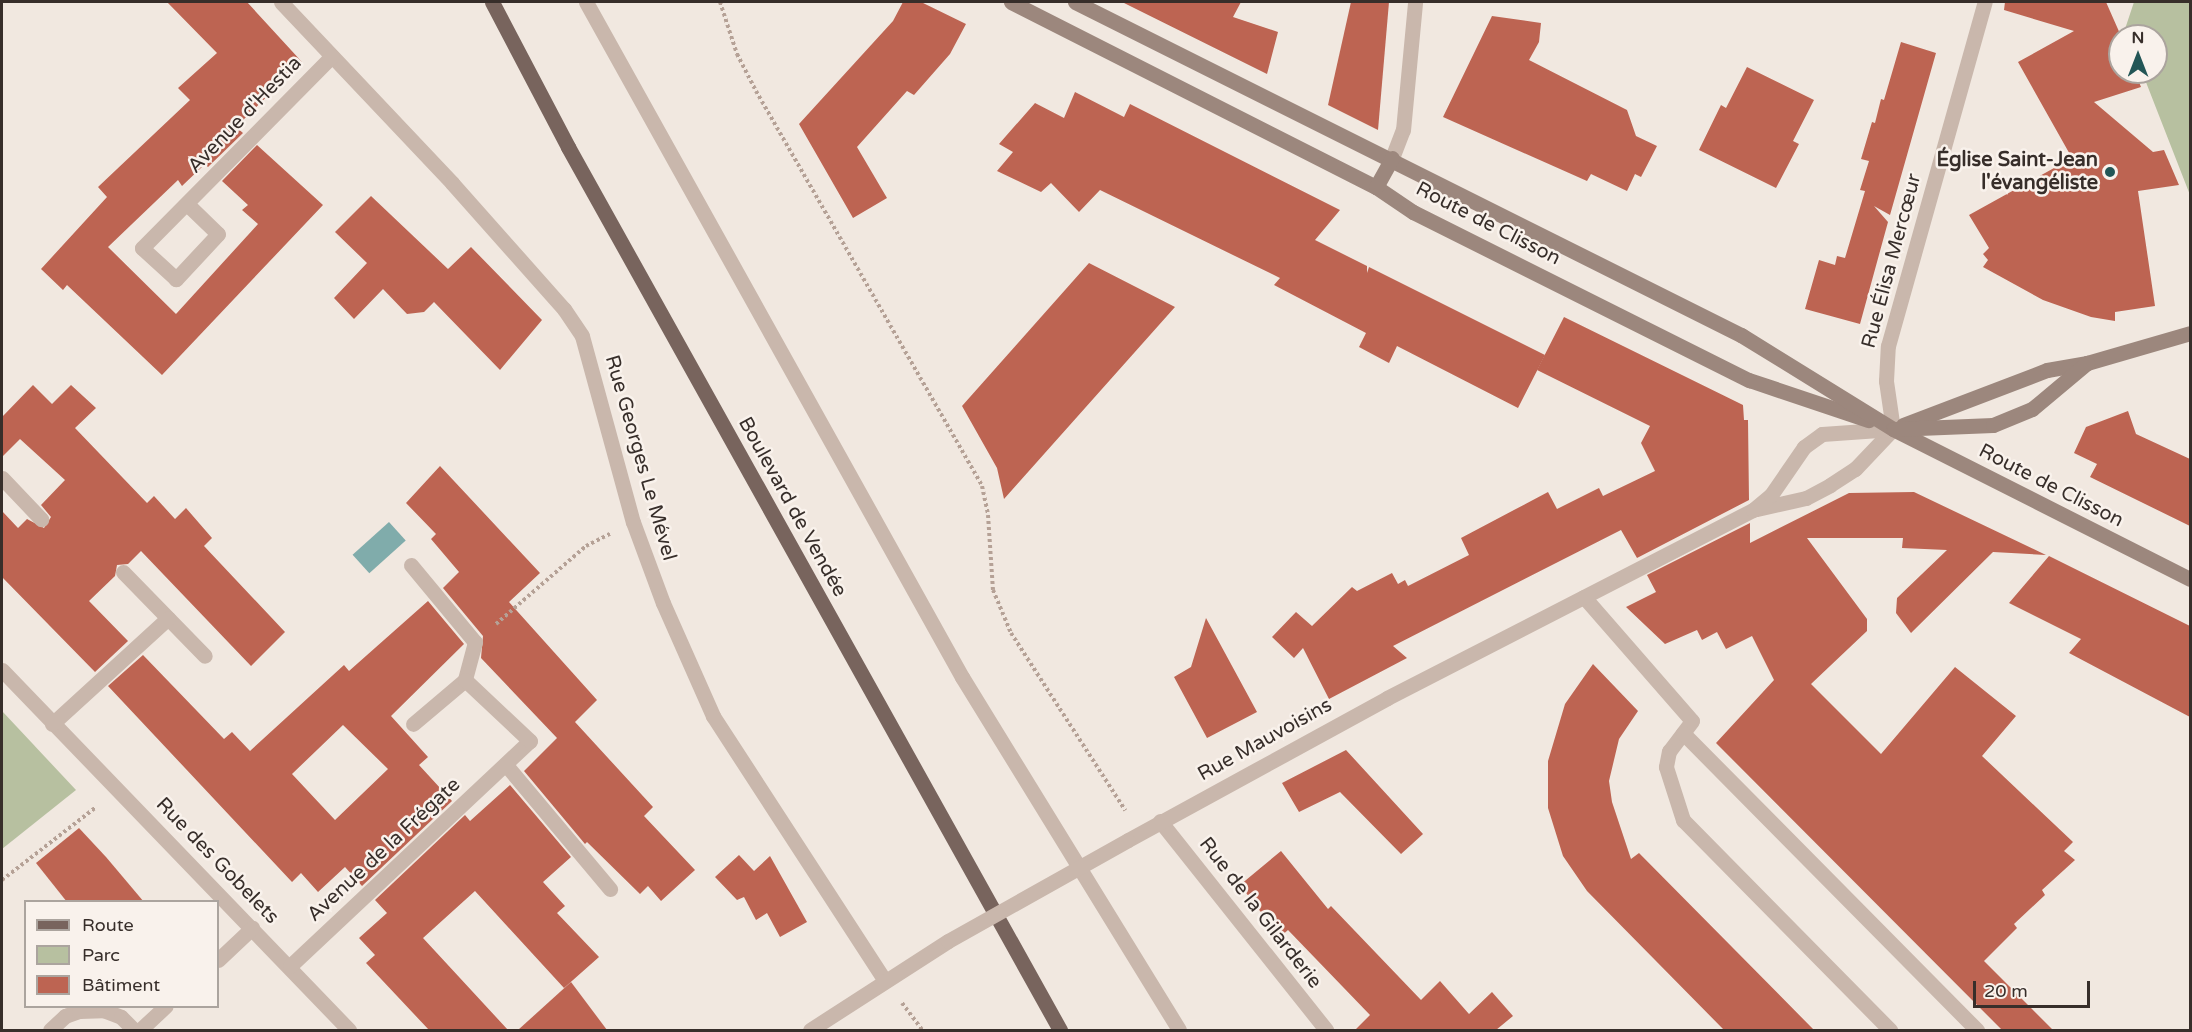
<!DOCTYPE html>
<meta charset="utf-8">
<style>
body{margin:0}
#map{position:relative;width:2192px;height:1032px;overflow:hidden;background:#f1e8e0;font-family:"Varela Round",sans-serif}
div>[style]{position:absolute}
[style*='--x']{left:calc(var(--x)*1px);top:calc(var(--y)*1px);width:calc(var(--w)*1px);rotate:calc(var(--a)*1deg)}
.green>*{inset:0;background:#b7c0a0}
.water>*{inset:0;background:#80acab;transform-origin:0 0}
.building>*{inset:0;background:#bd6452}
.path>*{height:4px;margin-top:-2px;transform-origin:0;background:repeating-linear-gradient(90deg,#b5a196 0 3px,transparent 0 6px)}
.lane>*{height:15px;margin:-7.5px;padding:0 7.5px;transform-origin:7.5px;border-radius:7.5px;background:#c9b7ac}
.street>*{height:15px;margin:-7.5px;padding:0 7.5px;transform-origin:7.5px;border-radius:7.5px;background:#c9b7ac}
.secondary>*{height:15px;margin:-7.5px;padding:0 7.5px;transform-origin:7.5px;border-radius:7.5px;background:#9c877d}
.primary>*{height:15px;margin:-7.5px;padding:0 7.5px;transform-origin:7.5px;border-radius:7.5px;background:#78645d}
.street-bridge>*{height:15px;margin:-7.5px;padding:0 7.5px;transform-origin:7.5px;border-radius:7.5px;background:#c9b7ac}
.dots>*{width:16px;height:16px;translate:-50% -50%;box-sizing:border-box;border:3px solid #f9f2ec;border-radius:50%}
span{translate:-50% -50%;white-space:nowrap;text-align:center;line-height:1.15;-webkit-text-stroke:5px #f9f2ec;paint-order:stroke}
.street-label{font-size:20px;color:#372e2a}
.poi-label{font-size:20px;color:#372e2a;font-weight:700}
.right{translate:-100% -50%;text-align:right}
.frame{position:absolute;inset:0;border:3px solid #372e2a;pointer-events:none}
.legend{position:absolute;left:24px;top:900px;width:195px;height:108px;box-sizing:border-box;background:#f9f2ec;border:2px solid #aba49e;margin:0;padding:8px 10px;list-style:none;font-size:18px;color:#372e2a}
.legend li{display:flex;align-items:center;gap:12px;height:30px}
.legend b{width:30px;border:2px solid #aba49e}
.north{position:absolute;left:2108px;top:24px;width:60px;height:60px;box-sizing:border-box;background:#f9f2ec;border:2px solid #aba49e;border-radius:50%;rotate:0deg;font-size:16px;font-weight:700;line-height:24px;text-align:center;color:#372e2a}
.north::after{content:'';display:block;margin:auto;width:21px;height:27px;background:#235656;clip-path:polygon(50% 0,100% 100%,50% 72%,0 100%)}
.scale{position:absolute;left:1973px;top:981px;width:117px;height:27px;box-sizing:border-box;border:3px solid #372e2a;border-top:0;padding-left:8px;font-size:18px;line-height:21px;white-space:nowrap;color:#372e2a;-webkit-text-stroke:4px #f9f2ec;paint-order:stroke}
</style>
<div id="map">
<div class="green">
<div style="clip-path:polygon(2134px 2px,2190px 2px,2190px 195px,2142px 72px,2156px 72px,2156px 36px,2127px 36px,2125px 29px)"></div>
<div style="clip-path:polygon(2px 711px,76px 790px,2px 849px)"></div>
</div>
<div class="water">
<div style="left:389px;top:522px;width:25px;height:49px;rotate:48deg"></div>
</div>
<div class="building">
<div style="clip-path:polygon(167px 2px,247px 2px,302px 62px,236px 127px,243px 133px,208px 167px,205px 164px,182px 186px,178px 180px,108px 247px,176px 314px,258px 224px,242px 210px,248px 205px,222px 181px,257px 145px,323px 205px,162px 375px,67px 285px,63px 290px,41px 269px,107px 197px,98px 187px,190px 100px,178px 88px,217px 53px)"></div>
<div style="clip-path:polygon(903px 2px,921px 2px,966px 24px,950px 54px,914px 95px,907px 91px,857px 147px,887px 198px,853px 218px,799px 124px,893px 21px)"></div>
<div style="clip-path:polygon(1122px 2px,1241px 2px,1233px 17px,1278px 32px,1267px 74px)"></div>
<div style="clip-path:polygon(1351px 2px,1389px 2px,1378px 130px,1328px 105px)"></div>
<div style="clip-path:polygon(2005px 2px,2106px 2px,2121px 36px,2120px 72px,2135px 72px,2141px 87px,2094px 102px,2153px 152px,2164px 150px,2179px 185px,2138px 191px,2155px 306px,2115px 312px,2115px 321px,2091px 317px,2043px 300px,1983px 267px,1988px 260px,1983px 254px,1989px 248px,1969px 215px,2072px 158px,2018px 62px,2074px 31px,2004px 10px)"></div>
<div style="clip-path:polygon(1492px 16px,1541px 23px,1539px 42px,1529px 60px,1627px 110px,1636px 136px,1657px 146px,1641px 177px,1635px 174px,1627px 191px,1591px 174px,1587px 181px,1443px 117px)"></div>
<div style="clip-path:polygon(1901px 42px,1936px 53px,1890px 215px,1874px 206px,1888px 222px,1860px 324px,1805px 309px,1819px 260px,1835px 265px,1837px 256px,1845px 258px,1865px 191px,1860px 190px,1869px 161px,1861px 159px,1872px 122px,1875px 123px,1881px 99px,1884px 100px)"></div>
<div style="clip-path:polygon(1747px 67px,1814px 100px,1793px 141px,1799px 144px,1776px 188px,1699px 150px,1721px 105px,1726px 108px)"></div>
<div style="clip-path:polygon(1075px 92px,1124px 117px,1130px 104px,1340px 210px,1315px 240px,1367px 266px,1367px 273px,1369px 267px,1545px 355px,1518px 408px,1397px 346px,1389px 363px,1359px 347px,1366px 333px,1274px 285px,1280px 278px,1100px 190px,1079px 212px,1051px 183px,1041px 192px,997px 171px,1013px 152px,999px 144px,1035px 103px,1064px 118px)"></div>
<div style="clip-path:polygon(371px 196px,448px 269px,471px 247px,542px 320px,500px 370px,434px 302px,424px 312px,407px 314px,383px 289px,354px 319px,334px 298px,367px 263px,335px 232px)"></div>
<div style="clip-path:polygon(1089px 263px,1175px 307px,1004px 499px,997px 468px,962px 406px)"></div>
<div style="clip-path:polygon(1564px 317px,1743px 405px,1744px 420px,1748px 420px,1749px 500px,1637px 558px,1621px 530px,1393px 646px,1407px 658px,1329px 699px,1303px 648px,1294px 658px,1272px 637px,1296px 612px,1312px 626px,1352px 587px,1357px 591px,1392px 573px,1398px 584px,1405px 580px,1408px 586px,1469px 555px,1461px 538px,1548px 492px,1557px 509px,1599px 488px,1603px 496px,1655px 471px,1641px 443px,1650px 426px,1537px 370px)"></div>
<div style="clip-path:polygon(33px 385px,52px 404px,71px 385px,96px 408px,75px 428px,147px 503px,154px 496px,175px 519px,186px 508px,212px 538px,204px 546px,285px 632px,251px 666px,141px 551px,128px 564px,117px 565px,115px 576px,89px 601px,128px 641px,95px 672px,2px 577px,2px 511px,18px 528px,27px 519px,44px 528px,51px 517px,41px 505px,65px 480px,20px 439px,2px 457px,2px 417px)"></div>
<div style="clip-path:polygon(2128px 411px,2136px 434px,2190px 459px,2190px 526px,2090px 477px,2097px 464px,2074px 453px,2086px 427px)"></div>
<div style="clip-path:polygon(440px 466px,540px 573px,509px 602px,597px 700px,575px 722px,653px 807px,644px 816px,695px 870px,661px 901px,648px 886px,640px 894px,587px 842px,585px 844px,524px 771px,557px 738px,481px 658px,483px 636px,443px 588px,459px 572px,431px 539px,436px 534px,406px 503px)"></div>
<div style="clip-path:polygon(1914px 492px,2046px 555px,1993px 552px,1911px 633px,1896px 613px,1897px 598px,1947px 550px,1902px 548px,1903px 538px,1807px 538px,1867px 619px,1867px 631px,1811px 684px,1881px 754px,1955px 667px,2016px 716px,1982px 756px,2073px 842px,2064px 851px,2075px 860px,2042px 890px,2045px 895px,2014px 924px,2017px 928px,1984px 961px,2053px 1030px,2002px 1030px,1716px 743px,1774px 680px,1752px 636px,1726px 649px,1717px 632px,1702px 640px,1697px 630px,1665px 644px,1626px 607px,1656px 592px,1647px 575px,1750px 523px,1750px 543px,1849px 493px)"></div>
<div style="clip-path:polygon(2049px 556px,2190px 626px,2190px 717px,2069px 653px,2081px 639px,2009px 603px)"></div>
<div style="clip-path:polygon(evenodd,428px 601px,464px 644px,391px 716px,428px 757px,419px 765px,452px 801px,362px 886px,345px 867px,318px 892px,301px 873px,292px 882px,108px 686px,143px 655px,224px 739px,232px 732px,250px 751px,344px 665px,349px 671px,428px 601px,343px 725px,388px 769px,335px 820px,292px 774px,343px 725px)"></div>
<div style="clip-path:polygon(1206px 618px,1257px 712px,1207px 738px,1174px 677px,1191px 667px)"></div>
<div style="clip-path:polygon(1593px 664px,1638px 711px,1619px 739px,1609px 781px,1612px 802px,1631px 859px,1639px 853px,1814px 1030px,1724px 1030px,1587px 891px,1563px 856px,1548px 808px,1548px 761px,1565px 704px)"></div>
<div style="clip-path:polygon(1346px 750px,1423px 834px,1401px 854px,1340px 792px,1299px 812px,1282px 783px)"></div>
<div style="clip-path:polygon(510px 785px,571px 857px,543px 882px,565px 906px,557px 913px,599px 957px,564px 988px,475px 891px,423px 938px,508px 1030px,429px 1030px,366px 963px,375px 955px,359px 938px,387px 913px,375px 900px,465px 815px,470px 821px)"></div>
<div style="clip-path:polygon(79px 828px,106px 857px,144px 902px,67px 902px,36px 863px)"></div>
<div style="clip-path:polygon(1281px 851px,1328px 909px,1331px 906px,1421px 1000px,1440px 981px,1469px 1014px,1492px 992px,1513px 1016px,1496px 1030px,1355px 1030px,1370px 1015px,1288px 930px,1280px 937px,1240px 885px)"></div>
<div style="clip-path:polygon(739px 855px,754px 871px,770px 856px,807px 922px,780px 937px,767px 913px,756px 920px,744px 897px,737px 900px,715px 877px)"></div>
<div style="clip-path:polygon(571px 982px,607px 1030px,518px 1030px)"></div>
</div>
<div class="path">
<div style="--x:720;--y:2;--w:55;--a:71.9"></div>
<div style="--x:737;--y:54;--w:42;--a:62.8"></div>
<div style="--x:756;--y:91;--w:455;--a:60.2"></div>
<div style="--x:982;--y:486;--w:30;--a:78"></div>
<div style="--x:988;--y:515;--w:75;--a:86.2"></div>
<div style="--x:993;--y:590;--w:47;--a:67.3"></div>
<div style="--x:1011;--y:633;--w:211;--a:57.2"></div>
<div style="--x:496;--y:624;--w:119;--a:-40.9"></div>
<div style="--x:586;--y:546;--w:27;--a:-27"></div>
<div style="--x:2;--y:880;--w:119;--a:-37.8"></div>
<div style="--x:902;--y:1003;--w:34;--a:53"></div>
</div>
<div class="lane">
<div style="--x:586;--y:2;--w:773;--a:60.88"></div>
<div style="--x:962;--y:677;--w:414;--a:58.4"></div>
<div style="--x:1584;--y:597;--w:164;--a:48.9"></div>
<div style="--x:1692;--y:721;--w:38;--a:127"></div>
<div style="--x:1669;--y:751;--w:16;--a:101"></div>
<div style="--x:1666;--y:767;--w:56;--a:72.2"></div>
<div style="--x:1683;--y:820;--w:295;--a:45.4"></div>
<div style="--x:1683;--y:733;--w:418;--a:45.3"></div>
</div>
<div class="street">
<div style="--x:281;--y:2;--w:249;--a:46.6"></div>
<div style="--x:452;--y:183;--w:169;--a:48.4"></div>
<div style="--x:564;--y:309;--w:32;--a:56"></div>
<div style="--x:582;--y:336;--w:193;--a:74.7"></div>
<div style="--x:633;--y:522;--w:86;--a:69.7"></div>
<div style="--x:663;--y:603;--w:124;--a:66.1"></div>
<div style="--x:713;--y:716;--w:316;--a:57"></div>
<div style="--x:1392;--y:158;--w:30;--a:-69"></div>
<div style="--x:1403;--y:130;--w:129;--a:-84.6"></div>
<div style="--x:187;--y:204;--w:43;--a:44.1"></div>
<div style="--x:218;--y:234;--w:62;--a:133"></div>
<div style="--x:176;--y:279;--w:46;--a:-137.6"></div>
<div style="--x:142;--y:248;--w:270;--a:-45.3"></div>
<div style="--x:1893;--y:429;--w:49;--a:-98.3"></div>
<div style="--x:1886;--y:381;--w:35;--a:-87"></div>
<div style="--x:1888;--y:346;--w:357;--a:-74.3"></div>
<div style="--x:2;--y:478;--w:57;--a:46.4"></div>
<div style="--x:1757;--y:509;--w:50;--a:-12.7"></div>
<div style="--x:1806;--y:498;--w:27;--a:-28"></div>
<div style="--x:1830;--y:485;--w:30;--a:-33"></div>
<div style="--x:1855;--y:469;--w:55;--a:-46.5"></div>
<div style="--x:411;--y:565;--w:100;--a:50.3"></div>
<div style="--x:475;--y:642;--w:39;--a:105"></div>
<div style="--x:465;--y:680;--w:68;--a:139.8"></div>
<div style="--x:123;--y:572;--w:117;--a:45.7"></div>
<div style="--x:2;--y:670;--w:500;--a:46.05"></div>
<div style="--x:52;--y:724;--w:157;--a:-42.4"></div>
<div style="--x:506;--y:765;--w:162;--a:50"></div>
<div style="--x:1160;--y:821;--w:267;--a:51.5"></div>
<div style="--x:1128;--y:840;--w:295;--a:-28.7"></div>
<div style="--x:1387;--y:698;--w:411;--a:-27.2"></div>
<div style="--x:1753;--y:510;--w:23;--a:-40"></div>
<div style="--x:1771;--y:495;--w:58;--a:-55.5"></div>
<div style="--x:1804;--y:447;--w:22;--a:-36"></div>
<div style="--x:1822;--y:434;--w:71;--a:-4"></div>
<div style="--x:218;--y:960;--w:47;--a:-43.3"></div>
<div style="--x:290;--y:966;--w:329;--a:-43.2"></div>
<div style="--x:530;--y:741;--w:89;--a:-136.8"></div>
<div style="--x:50;--y:1030;--w:21;--a:-43"></div>
<div style="--x:65;--y:1016;--w:15;--a:-20"></div>
<div style="--x:79;--y:1011;--w:24;--a:-2"></div>
<div style="--x:103;--y:1010;--w:19;--a:21"></div>
<div style="--x:121;--y:1017;--w:18;--a:45"></div>
<div style="--x:140;--y:1030;--w:35;--a:-43"></div>
<div style="--x:810;--y:1030;--w:164;--a:-32.8"></div>
</div>
<div class="secondary">
<div style="--x:1011;--y:2;--w:409;--a:26.9"></div>
<div style="--x:1376;--y:187;--w:45;--a:34"></div>
<div style="--x:1413;--y:212;--w:376;--a:26.6"></div>
<div style="--x:1749;--y:380;--w:126;--a:18.6"></div>
<div style="--x:1075;--y:2;--w:745;--a:26.57"></div>
<div style="--x:1741;--y:335;--w:179;--a:31.7"></div>
<div style="--x:1893;--y:429;--w:333;--a:26.8"></div>
<div style="--x:1376;--y:187;--w:33;--a:-61"></div>
<div style="--x:1903;--y:425;--w:154;--a:-20.9"></div>
<div style="--x:2047;--y:370;--w:41;--a:-9.9"></div>
<div style="--x:2087;--y:363;--w:107;--a:-16.2"></div>
<div style="--x:1894;--y:429;--w:99;--a:-2.3"></div>
<div style="--x:1993;--y:425;--w:42;--a:-22.3"></div>
<div style="--x:2032;--y:409;--w:72;--a:-39.9"></div>
</div>
<div class="primary">
<div style="--x:492;--y:2;--w:164;--a:62.3"></div>
<div style="--x:568;--y:147;--w:1011;--a:60.87"></div>
</div>
<div class="street-bridge">
<div style="--x:948;--y:941;--w:206;--a:-29.3"></div>
</div>
<div class="dots">
<div style="left:2110px;top:172px;background:#235656"></div>
</div>
<div class="street-label">
<span style="left:245px;top:115px;rotate:-46deg">Avenue d'Hestia</span>
<span style="left:1488px;top:224px;rotate:27deg">Route de Clisson</span>
<span style="left:1892px;top:261px;rotate:-75deg">Rue Élisa Mercœur</span>
<span style="left:640px;top:458px;rotate:74deg">Rue Georges Le Mével</span>
<span style="left:2051px;top:486px;rotate:27deg">Route de Clisson</span>
<span style="left:792px;top:507px;rotate:61deg">Boulevard de Vendée</span>
<span style="left:1265px;top:740px;rotate:-29deg">Rue Mauvoisins</span>
<span style="left:384px;top:850px;rotate:-43deg">Avenue de la Frégate</span>
<span style="left:217px;top:861px;rotate:46deg">Rue des Gobelets</span>
<span style="left:1260px;top:913px;rotate:52deg">Rue de la Gilarderie</span>
</div>
<div class="poi-label">
<span class="right" style="left:2098px;top:172px">Église Saint-Jean<br>l'évangéliste</span>
</div>
<div class="frame"></div>
<ul class="legend">
<li><b style="height:8px;background:#78645d"></b>Route</li>
<li><b style="height:16px;background:#b7c0a0"></b>Parc</li>
<li><b style="height:16px;background:#bd6452"></b>Bâtiment</li>
</ul>
<div class="north">N</div>
<div class="scale">20 m</div>
</div>
